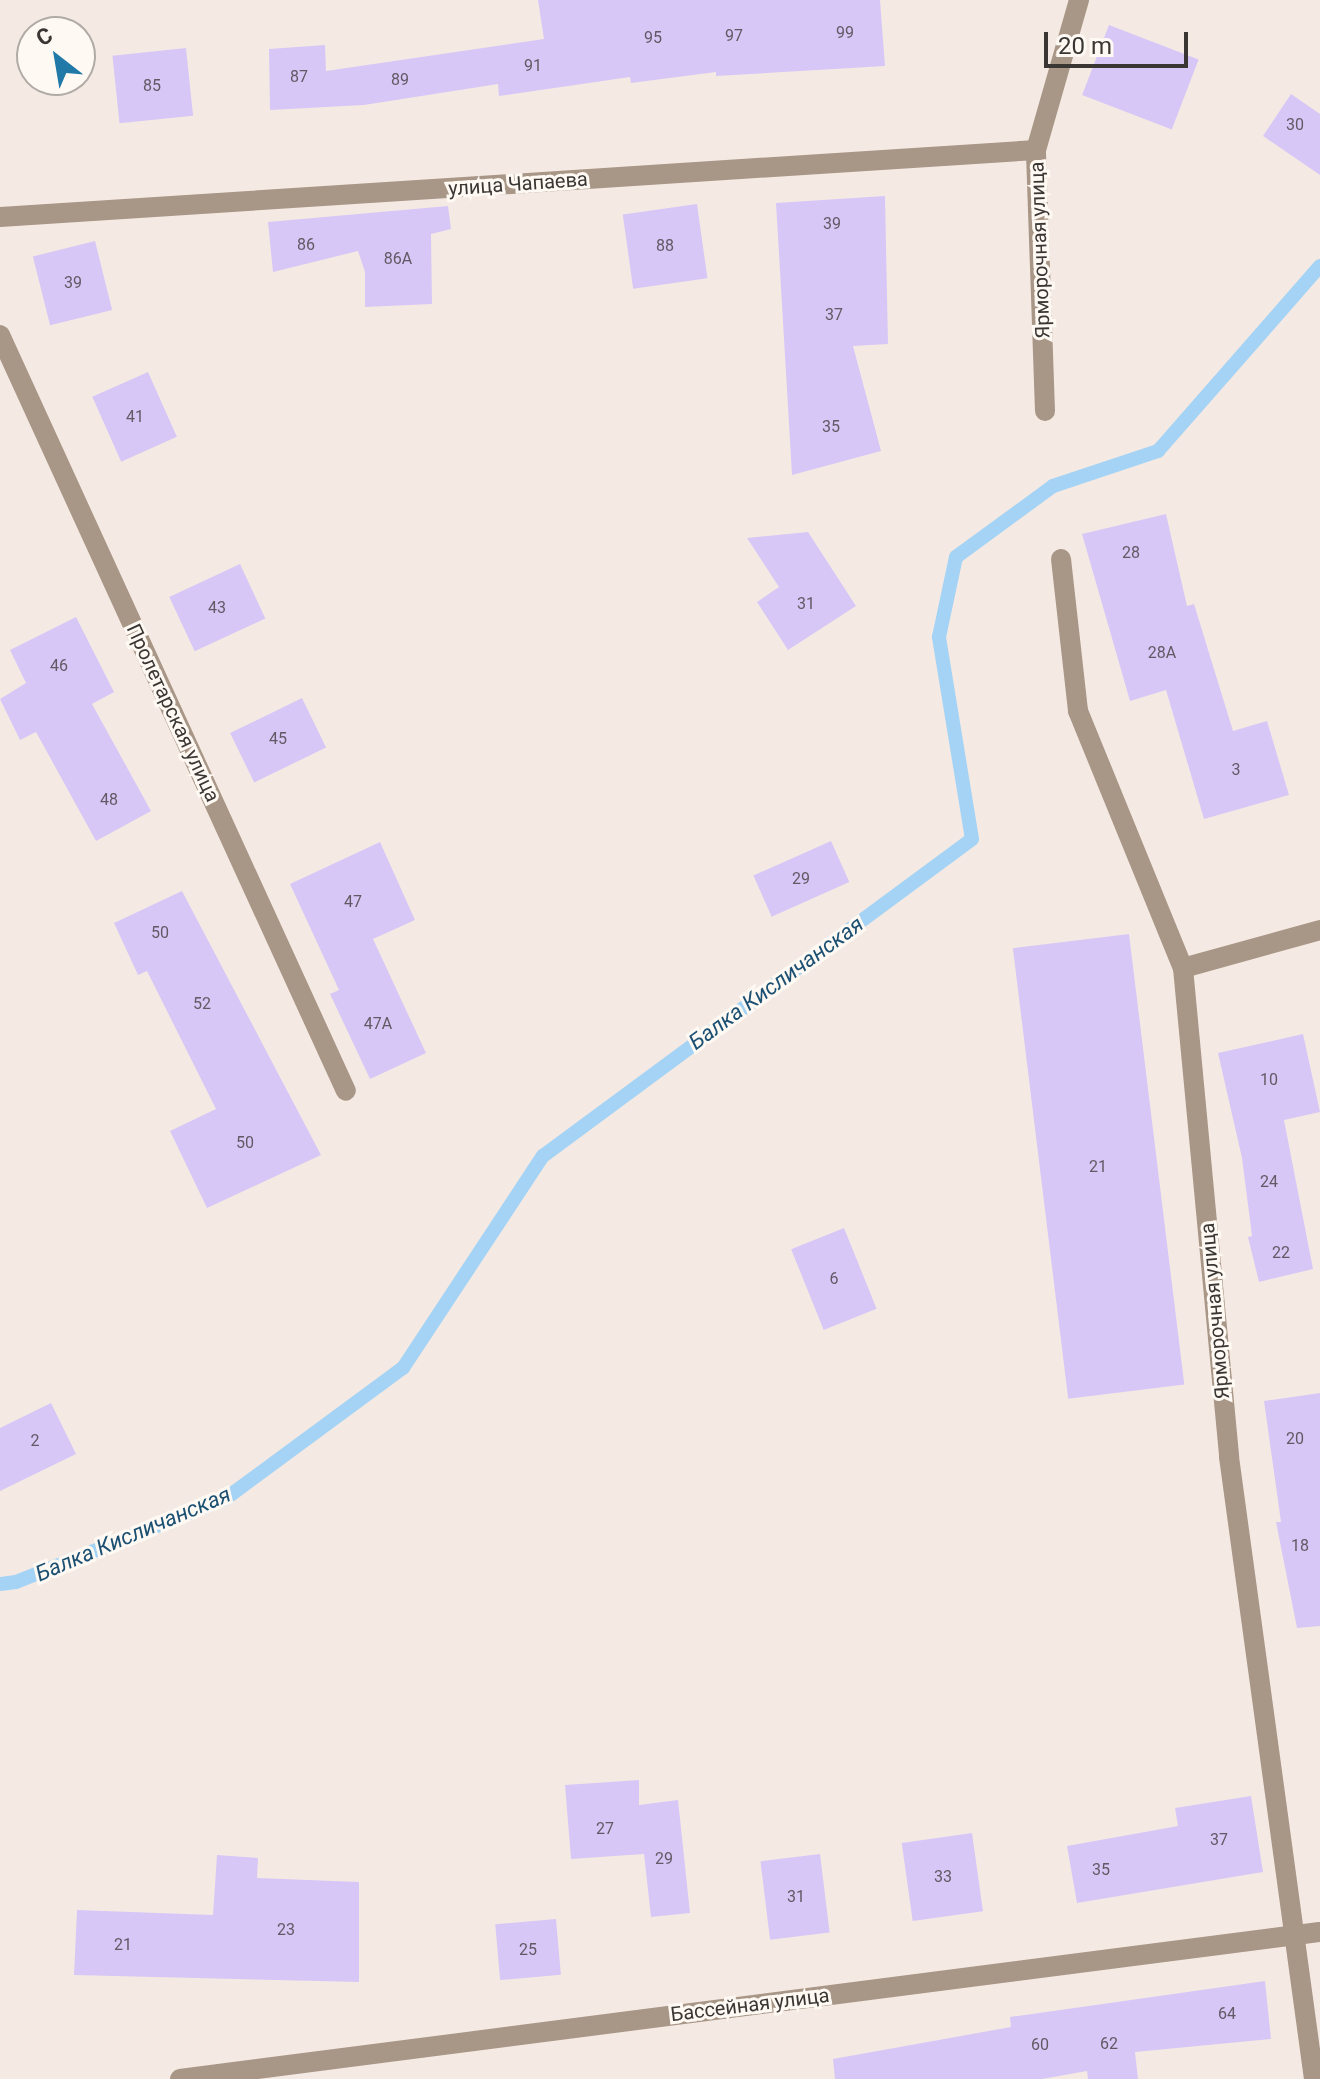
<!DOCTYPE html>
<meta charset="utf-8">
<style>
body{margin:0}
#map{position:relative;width:1320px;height:2079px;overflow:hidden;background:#f5eae3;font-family:Roboto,sans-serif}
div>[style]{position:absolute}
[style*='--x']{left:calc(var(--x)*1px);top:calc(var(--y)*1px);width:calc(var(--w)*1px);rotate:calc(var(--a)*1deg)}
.stream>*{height:14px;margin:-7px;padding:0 7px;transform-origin:7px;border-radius:7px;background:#a4d3f5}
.building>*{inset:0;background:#d7c7f7;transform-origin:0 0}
.minor>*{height:20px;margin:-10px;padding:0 10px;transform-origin:10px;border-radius:10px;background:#a89687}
span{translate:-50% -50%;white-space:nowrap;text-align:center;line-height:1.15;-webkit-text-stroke:6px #fff9f4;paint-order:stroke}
.number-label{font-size:16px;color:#615a64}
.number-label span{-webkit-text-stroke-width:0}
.street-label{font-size:20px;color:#3a3633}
.water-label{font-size:22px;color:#1b5072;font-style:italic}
.north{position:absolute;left:16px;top:16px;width:80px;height:80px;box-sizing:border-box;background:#fff9f4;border:2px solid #b0aba7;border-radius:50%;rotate:329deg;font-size:22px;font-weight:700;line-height:32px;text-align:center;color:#3a3633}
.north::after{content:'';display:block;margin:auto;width:28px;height:36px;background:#2179a8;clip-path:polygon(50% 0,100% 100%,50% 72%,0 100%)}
.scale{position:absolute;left:1044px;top:32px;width:144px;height:36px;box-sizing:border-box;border:4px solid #3a3633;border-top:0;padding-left:10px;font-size:24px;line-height:28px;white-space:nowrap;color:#3a3633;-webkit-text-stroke:6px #fff9f4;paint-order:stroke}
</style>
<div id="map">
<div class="stream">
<div style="--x:0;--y:1584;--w:16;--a:-7"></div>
<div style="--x:16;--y:1582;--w:225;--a:-21.7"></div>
<div style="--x:225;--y:1499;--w:221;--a:-36.4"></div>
<div style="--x:403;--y:1368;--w:254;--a:-56.6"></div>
<div style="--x:543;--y:1156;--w:533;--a:-36.46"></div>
<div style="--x:972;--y:839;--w:205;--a:-99.3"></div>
<div style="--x:939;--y:637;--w:82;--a:-78"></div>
<div style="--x:956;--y:557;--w:120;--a:-36.2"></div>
<div style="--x:1053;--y:486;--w:111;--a:-18.4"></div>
<div style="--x:1158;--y:451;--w:246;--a:-48.8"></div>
</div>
<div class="building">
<div style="clip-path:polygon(538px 0,880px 0,885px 66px,716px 76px,716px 72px,631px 83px,630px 77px,499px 96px,498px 84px,364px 105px,270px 110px,269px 49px,325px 45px,326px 71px,544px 39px)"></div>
<div style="left:1109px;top:25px;width:96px;height:75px;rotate:21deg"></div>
<div style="left:186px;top:48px;width:68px;height:74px;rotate:84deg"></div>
<div style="clip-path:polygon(1291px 94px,1320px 114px,1320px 175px,1263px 136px)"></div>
<div style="clip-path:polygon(885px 196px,888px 344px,853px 346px,881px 451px,792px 475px,776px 203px)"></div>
<div style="left:697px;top:204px;width:75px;height:75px;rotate:82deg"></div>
<div style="clip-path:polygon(448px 206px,451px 229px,431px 234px,432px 304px,365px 307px,365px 272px,358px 251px,273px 272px,268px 222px)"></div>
<div style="left:95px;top:241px;width:71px;height:64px;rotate:76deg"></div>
<div style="left:148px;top:372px;width:71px;height:61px;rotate:66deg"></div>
<div style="clip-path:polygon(1166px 514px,1187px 606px,1194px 604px,1233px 731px,1267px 721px,1289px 795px,1204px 819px,1166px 690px,1130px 701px,1082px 534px)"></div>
<div style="clip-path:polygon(808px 532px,856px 606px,788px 650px,757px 602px,779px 587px,747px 538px)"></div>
<div style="left:240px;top:564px;width:60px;height:78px;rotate:65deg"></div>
<div style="clip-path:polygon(76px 617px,114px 692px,92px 704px,151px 811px,96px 841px,36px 732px,20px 740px,0 699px,26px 683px,10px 650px)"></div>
<div style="left:302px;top:698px;width:55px;height:80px;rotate:64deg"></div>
<div style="left:831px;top:841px;width:45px;height:85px;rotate:66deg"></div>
<div style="clip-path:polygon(380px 842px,415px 920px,373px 939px,426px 1053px,370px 1079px,330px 994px,339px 990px,290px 884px)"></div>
<div style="clip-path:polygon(182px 891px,321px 1155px,207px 1208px,170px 1131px,216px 1109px,147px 971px,138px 975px,114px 923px)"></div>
<div style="left:1129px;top:934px;width:454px;height:117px;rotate:83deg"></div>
<div style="clip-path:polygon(1303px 1034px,1320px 1112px,1284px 1120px,1313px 1269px,1259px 1282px,1248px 1237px,1252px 1236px,1242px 1158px,1218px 1053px)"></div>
<div style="left:844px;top:1228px;width:87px;height:57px;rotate:68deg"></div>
<div style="clip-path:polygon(1320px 1393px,1320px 1626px,1297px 1628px,1276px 1522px,1281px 1522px,1264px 1401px)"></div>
<div style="clip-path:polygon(51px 1403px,76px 1454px,0 1491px,0 1428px)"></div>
<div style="clip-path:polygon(639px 1780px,639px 1805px,678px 1800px,690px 1913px,651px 1917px,644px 1854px,571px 1859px,565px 1785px)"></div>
<div style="clip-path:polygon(1251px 1796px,1263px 1872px,1077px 1903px,1067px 1846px,1178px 1826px,1175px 1808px)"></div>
<div style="left:972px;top:1833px;width:79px;height:71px;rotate:82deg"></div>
<div style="left:820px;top:1854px;width:79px;height:60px;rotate:83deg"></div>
<div style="clip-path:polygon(217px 1855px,258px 1858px,257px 1878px,359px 1882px,359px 1982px,74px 1975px,77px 1910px,213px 1915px)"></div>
<div style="left:556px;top:1919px;width:56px;height:61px;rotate:85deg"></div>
<div style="clip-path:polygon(1265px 1981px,1271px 2039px,1135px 2052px,1138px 2079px,1088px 2079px,1087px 2071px,1042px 2079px,835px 2079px,833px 2059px,1011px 2027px,1010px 2017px)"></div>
</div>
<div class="minor">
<div style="--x:0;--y:217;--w:1038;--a:-3.7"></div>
<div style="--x:0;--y:335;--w:831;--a:65.41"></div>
<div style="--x:1045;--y:411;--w:261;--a:-92"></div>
<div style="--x:1036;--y:150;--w:156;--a:-74"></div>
<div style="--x:1061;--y:559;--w:153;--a:83.6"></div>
<div style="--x:1078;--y:711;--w:278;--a:67.8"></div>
<div style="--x:1183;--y:968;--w:491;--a:84.6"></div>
<div style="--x:1229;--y:1457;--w:628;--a:82.22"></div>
<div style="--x:1183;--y:968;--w:142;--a:-15.5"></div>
<div style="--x:180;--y:2079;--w:1149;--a:-7.35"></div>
</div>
<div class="number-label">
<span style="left:845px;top:33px">99</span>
<span style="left:734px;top:36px">97</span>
<span style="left:653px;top:38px">95</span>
<span style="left:533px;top:66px">91</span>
<span style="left:299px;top:77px">87</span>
<span style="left:400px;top:80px">89</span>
<span style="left:152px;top:86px">85</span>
<span style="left:1295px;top:125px">30</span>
<span style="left:832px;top:224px">39</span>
<span style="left:306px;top:245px">86</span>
<span style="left:665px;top:246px">88</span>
<span style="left:398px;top:259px">86А</span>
<span style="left:73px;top:283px">39</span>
<span style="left:834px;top:315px">37</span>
<span style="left:135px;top:417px">41</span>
<span style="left:831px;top:427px">35</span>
<span style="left:1131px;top:553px">28</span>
<span style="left:806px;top:604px">31</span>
<span style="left:217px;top:608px">43</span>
<span style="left:1162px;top:653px">28А</span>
<span style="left:59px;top:666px">46</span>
<span style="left:278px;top:739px">45</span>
<span style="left:1236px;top:770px">3</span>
<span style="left:109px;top:800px">48</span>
<span style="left:801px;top:879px">29</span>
<span style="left:353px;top:902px">47</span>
<span style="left:160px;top:933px">50</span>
<span style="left:202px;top:1004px">52</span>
<span style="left:378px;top:1024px">47А</span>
<span style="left:1269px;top:1080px">10</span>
<span style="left:245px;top:1143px">50</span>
<span style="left:1098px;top:1167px">21</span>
<span style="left:1269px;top:1182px">24</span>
<span style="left:1281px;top:1253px">22</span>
<span style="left:834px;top:1279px">6</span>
<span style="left:1295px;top:1439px">20</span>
<span style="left:35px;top:1441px">2</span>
<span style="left:1300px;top:1546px">18</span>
<span style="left:605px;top:1829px">27</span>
<span style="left:1219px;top:1840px">37</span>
<span style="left:664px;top:1859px">29</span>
<span style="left:1101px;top:1870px">35</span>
<span style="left:943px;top:1877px">33</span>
<span style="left:796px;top:1897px">31</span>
<span style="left:286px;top:1930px">23</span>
<span style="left:123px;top:1945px">21</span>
<span style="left:528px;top:1950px">25</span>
<span style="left:1227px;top:2014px">64</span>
<span style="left:1109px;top:2044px">62</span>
<span style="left:1040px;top:2045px">60</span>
</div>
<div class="street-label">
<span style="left:518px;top:184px;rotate:-4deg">улица Чапаева</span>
<span style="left:1040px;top:250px;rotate:-92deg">Ярморочная улица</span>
<span style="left:173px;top:713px;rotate:65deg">Пролетарская улица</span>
<span style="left:1215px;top:1311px;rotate:-95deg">Ярморочная улица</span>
<span style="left:750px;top:2005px;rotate:-7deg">Бассейная улица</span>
</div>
<div class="water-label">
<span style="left:776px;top:983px;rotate:-36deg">Балка Кисличанская</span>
<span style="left:133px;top:1534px;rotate:-23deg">Балка Кисличанская</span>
</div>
<div class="north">С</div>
<div class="scale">20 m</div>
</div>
